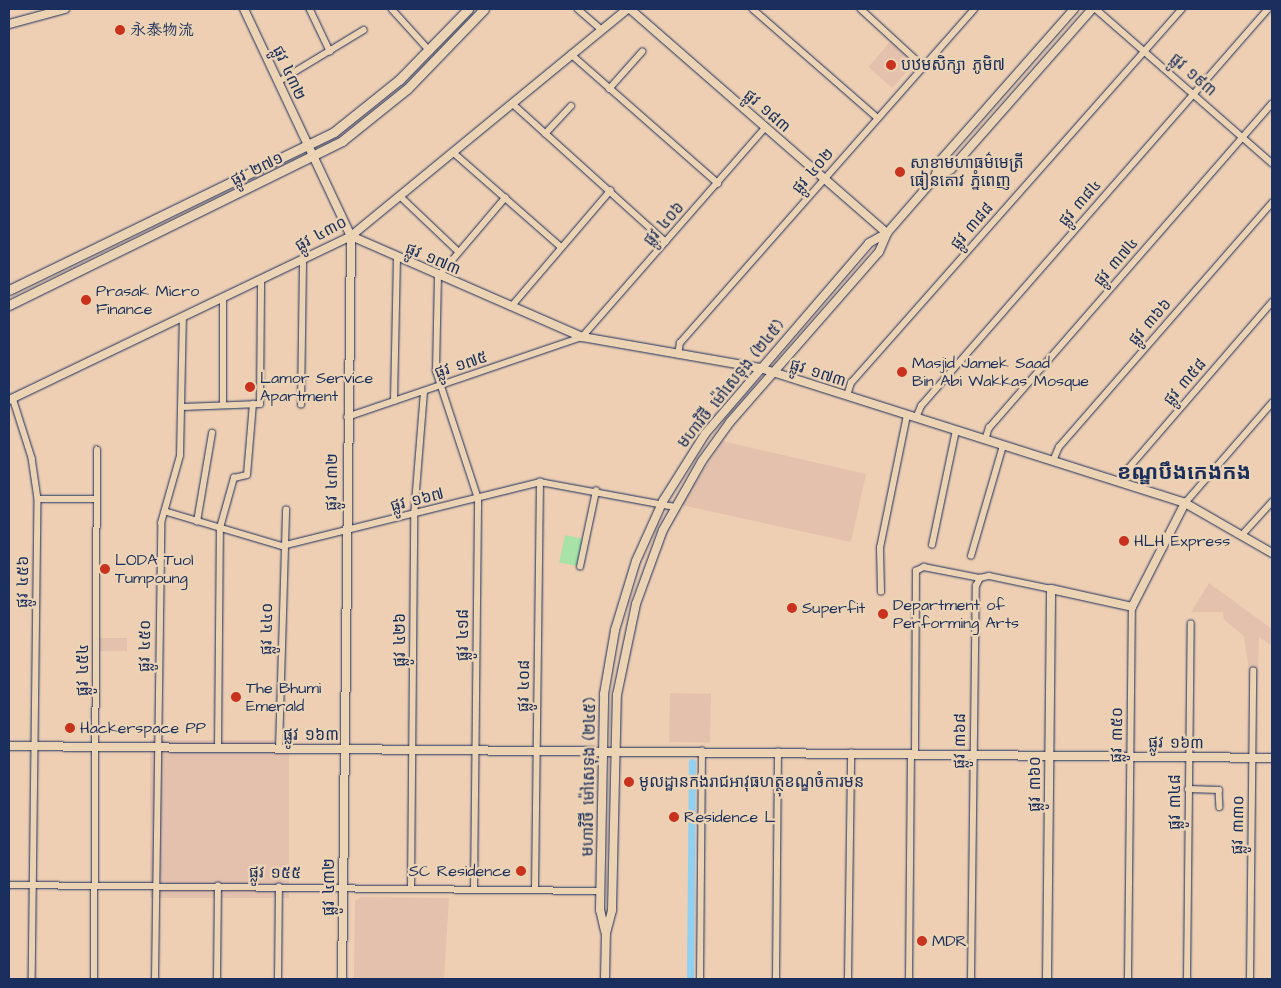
<!DOCTYPE html>
<meta charset="utf-8">
<style>
body{margin:0}
#map{position:relative;width:1281px;height:988px;overflow:hidden;background:#eecfb3;font-family:"Architects Daughter","LXGW WenKai TC","Noto Sans Khmer",sans-serif}
div>[style]{position:absolute}
[style*='--x']{left:calc(var(--x)*1px);top:calc(var(--y)*1px);width:calc(var(--w)*1px);rotate:calc(var(--a)*1deg)}
.built>*{inset:0;background:#e4c1ad;transform-origin:0 0}
.green>*{inset:0;background:#a8e2a7;transform-origin:0 0}
.canal>*{height:7px;margin:-3.5px;padding:0 3.5px;transform-origin:3.5px;border-radius:3.5px;background:#90d0f1}
.roads{filter:drop-shadow(0 0 1px #1b2f5e) drop-shadow(0 0 1px #1b2f5e)}
.street>*{height:5.5px;margin:-2.75px;padding:0 2.75px;transform-origin:2.75px;border-radius:2.75px;background:#ecd3b4}
.secondary>*{height:8px;margin:-4px;padding:0 4px;transform-origin:4px;border-radius:4px;background:#ecd3b4}
.primary>*{height:9px;margin:-4.5px;padding:0 4.5px;transform-origin:4.5px;border-radius:4.5px;background:#ecd3b4}
.dots>*{width:14px;height:14px;translate:-50% -50%;box-sizing:border-box;border:2px solid #ecd3b4;border-radius:50%}
span{translate:-50% -50%;white-space:nowrap;text-align:center;line-height:1.15;-webkit-text-stroke:4.5px #ecd3b4;paint-order:stroke}
.poi-label{font-size:16px;color:#1b2f5e}
.left{translate:0 -50%;text-align:left}
.right{translate:-100% -50%;text-align:right}
.street-label{font-size:16px;color:#1b2f5e}
.district-label{font-size:21px;color:#1b2f5e;font-weight:700}
.frame{position:absolute;inset:0;border:10px solid #1b2f5e;pointer-events:none}
</style>
<div id="map">
<div class="built">
<div style="left:890px;top:42px;width:32px;height:33px;rotate:41deg"></div>
<div style="clip-path:polygon(722px 441px,866px 474px,851px 542px,681px 505px)"></div>
<div style="clip-path:polygon(1209px 583px,1272px 629px,1272px 646px,1259px 637px,1258px 671px,1249px 671px,1244px 636px,1224px 620px,1223px 612px,1191px 612px)"></div>
<div style="left:100px;top:638px;width:27px;height:13px"></div>
<div style="left:670px;top:693px;width:41px;height:49px;rotate:1deg"></div>
<div style="left:150px;top:740px;width:139px;height:158px"></div>
<div style="clip-path:polygon(361px 897px,449px 898px,444px 979px,354px 979px,355px 901px)"></div>
</div>
<div class="green">
<div style="left:565px;top:535px;width:19px;height:28px;rotate:12deg"></div>
</div>
<div class="canal">
<div style="--x:690;--y:979;--w:217;--a:-89.5"></div>
</div>
<div class="roads">
<div class="street">
<div style="--x:310;--y:9;--w:47;--a:64.5"></div>
<div style="--x:392;--y:9;--w:57;--a:47.9"></div>
<div style="--x:578;--y:9;--w:30;--a:41"></div>
<div style="--x:753;--y:9;--w:166;--a:41.1"></div>
<div style="--x:861;--y:9;--w:84;--a:42.6"></div>
<div style="--x:1096;--y:9;--w:234;--a:41.2"></div>
<div style="--x:571;--y:54;--w:196;--a:41.3"></div>
<div style="--x:278;--y:82;--w:100;--a:-31.2"></div>
<div style="--x:609;--y:89;--w:50;--a:-48.3"></div>
<div style="--x:512;--y:103;--w:207;--a:42.1"></div>
<div style="--x:545;--y:134;--w:38;--a:-47"></div>
<div style="--x:453;--y:152;--w:144;--a:41.3"></div>
<div style="--x:400;--y:196;--w:80;--a:43.5"></div>
<div style="--x:511;--y:307;--w:153;--a:-49.5"></div>
<div style="--x:678;--y:355;--w:12;--a:-81"></div>
<div style="--x:680;--y:343;--w:445;--a:-48.6"></div>
<div style="--x:847;--y:396;--w:14;--a:-73"></div>
<div style="--x:851;--y:383;--w:499;--a:-48.5"></div>
<div style="--x:13;--y:398;--w:63;--a:72.4"></div>
<div style="--x:32;--y:458;--w:41;--a:81.7"></div>
<div style="--x:38;--y:499;--w:480;--a:90.7"></div>
<div style="--x:394;--y:401;--w:142;--a:-88.8"></div>
<div style="--x:223;--y:405;--w:107;--a:-90"></div>
<div style="--x:301;--y:405;--w:146;--a:-89.2"></div>
<div style="--x:183;--y:407;--w:77;--a:-2.2"></div>
<div style="--x:260;--y:404;--w:124;--a:-89.5"></div>
<div style="--x:347;--y:417;--w:248;--a:-18.8"></div>
<div style="--x:582;--y:337;--w:278;--a:-48.8"></div>
<div style="--x:916;--y:418;--w:13;--a:-67"></div>
<div style="--x:921;--y:406;--w:527;--a:-48.84"></div>
<div style="--x:985;--y:440;--w:13;--a:-72"></div>
<div style="--x:989;--y:428;--w:430;--a:-48.9"></div>
<div style="--x:1053;--y:461;--w:15;--a:-67"></div>
<div style="--x:1059;--y:447;--w:324;--a:-48.9"></div>
<div style="--x:1122;--y:483;--w:15;--a:-67"></div>
<div style="--x:1128;--y:469;--w:221;--a:-49.2"></div>
<div style="--x:38;--y:499;--w:59;--a:0"></div>
<div style="--x:1185;--y:503;--w:133;--a:-49"></div>
<div style="--x:167;--y:512;--w:120;--a:16.5"></div>
<div style="--x:282;--y:546;--w:266;--a:-13.9"></div>
<div style="--x:540;--y:482;--w:137;--a:10.5"></div>
<div style="--x:197;--y:522;--w:90;--a:-80.4"></div>
<div style="--x:1242;--y:535;--w:45;--a:-47.7"></div>
<div style="--x:932;--y:545;--w:117;--a:-78.2"></div>
<div style="--x:971;--y:556;--w:115;--a:-73.8"></div>
<div style="--x:580;--y:567;--w:78;--a:-78.1"></div>
<div style="--x:881;--y:592;--w:44;--a:-91.3"></div>
<div style="--x:880;--y:548;--w:136;--a:-78.5"></div>
<div style="--x:218;--y:749;--w:221;--a:-89.5"></div>
<div style="--x:220;--y:528;--w:52;--a:-74.4"></div>
<div style="--x:234;--y:478;--w:13;--a:-13"></div>
<div style="--x:247;--y:475;--w:71;--a:-85.2"></div>
<div style="--x:279;--y:749;--w:239;--a:-88.3"></div>
<div style="--x:915;--y:754;--w:183;--a:-89.7"></div>
<div style="--x:916;--y:571;--w:9;--a:-27"></div>
<div style="--x:924;--y:567;--w:57;--a:11.1"></div>
<div style="--x:1188;--y:789;--w:31;--a:2"></div>
<div style="--x:1219;--y:790;--w:17;--a:87"></div>
<div style="--x:9;--y:885;--w:591;--a:0.58"></div>
<div style="--x:411;--y:889;--w:373;--a:-89.5"></div>
<div style="--x:414;--y:516;--w:124;--a:-85.4"></div>
<div style="--x:474;--y:890;--w:391;--a:-89.4"></div>
<div style="--x:478;--y:499;--w:135;--a:-108.2"></div>
<div style="--x:436;--y:371;--w:94;--a:-88.8"></div>
<div style="--x:438;--y:277;--w:104;--a:-49.7"></div>
<div style="--x:535;--y:890;--w:408;--a:-89.3"></div>
<div style="--x:94;--y:979;--w:529;--a:-89.68"></div>
<div style="--x:155;--y:979;--w:456;--a:-89.2"></div>
<div style="--x:161;--y:523;--w:70;--a:-74.2"></div>
<div style="--x:180;--y:456;--w:139;--a:-88.8"></div>
<div style="--x:217;--y:979;--w:93;--a:-89.4"></div>
<div style="--x:278;--y:979;--w:92;--a:-89.4"></div>
<div style="--x:700;--y:979;--w:228;--a:-89.5"></div>
<div style="--x:776;--y:979;--w:227;--a:-89.5"></div>
<div style="--x:848;--y:979;--w:226;--a:-89.2"></div>
<div style="--x:909;--y:979;--w:225;--a:-89.5"></div>
<div style="--x:971;--y:979;--w:393;--a:-89.3"></div>
<div style="--x:976;--y:586;--w:9;--a:-63"></div>
<div style="--x:980;--y:578;--w:9;--a:-13"></div>
<div style="--x:989;--y:576;--w:63;--a:11.8"></div>
<div style="--x:1128;--y:979;--w:372;--a:-89.4"></div>
<div style="--x:1187;--y:979;--w:355;--a:-89.4"></div>
<div style="--x:1250;--y:979;--w:308;--a:-89.4"></div>
</div>
<div class="secondary">
<div style="--x:244;--y:9;--w:251;--a:64.8"></div>
<div style="--x:351;--y:236;--w:743;--a:90.69"></div>
<div style="--x:630;--y:9;--w:341;--a:41.1"></div>
<div style="--x:9;--y:24;--w:58;--a:-15"></div>
<div style="--x:934;--y:179;--w:20;--a:-70"></div>
<div style="--x:941;--y:160;--w:201;--a:-48.6"></div>
<div style="--x:351;--y:236;--w:252;--a:23.6"></div>
<div style="--x:582;--y:337;--w:181;--a:9.9"></div>
<div style="--x:760;--y:368;--w:446;--a:17.6"></div>
<div style="--x:1185;--y:503;--w:100;--a:29.9"></div>
<div style="--x:9;--y:400;--w:379;--a:-25.6"></div>
<div style="--x:351;--y:236;--w:357;--a:-39.4"></div>
<div style="--x:9;--y:746;--w:1263;--a:0.54"></div>
<div style="--x:605;--y:931;--w:22;--a:-103"></div>
<div style="--x:600;--y:910;--w:216;--a:-88.9"></div>
<div style="--x:604;--y:694;--w:65;--a:-80.2"></div>
<div style="--x:615;--y:630;--w:72;--a:-73.1"></div>
<div style="--x:636;--y:561;--w:66;--a:-65.8"></div>
<div style="--x:663;--y:501;--w:79;--a:-57.9"></div>
<div style="--x:705;--y:434;--w:252;--a:-49.3"></div>
<div style="--x:869;--y:243;--w:21;--a:-29"></div>
<div style="--x:605;--y:979;--w:46;--a:-88.8"></div>
<div style="--x:606;--y:933;--w:24;--a:-75"></div>
<div style="--x:612;--y:910;--w:215;--a:-88.7"></div>
<div style="--x:617;--y:695;--w:93;--a:-78.2"></div>
<div style="--x:636;--y:604;--w:79;--a:-70"></div>
<div style="--x:663;--y:530;--w:79;--a:-60.5"></div>
<div style="--x:702;--y:461;--w:48;--a:-54.3"></div>
<div style="--x:730;--y:422;--w:226;--a:-48.8"></div>
<div style="--x:879;--y:252;--w:21;--a:-67"></div>
<div style="--x:887;--y:233;--w:72;--a:-49"></div>
<div style="--x:934;--y:179;--w:20;--a:-30"></div>
<div style="--x:951;--y:169;--w:213;--a:-48.6"></div>
<div style="--x:1047;--y:979;--w:390;--a:-89.4"></div>
<div style="--x:1051;--y:589;--w:83;--a:12.5"></div>
<div style="--x:1132;--y:607;--w:117;--a:-63"></div>
</div>
<div class="primary">
<div style="--x:9;--y:290;--w:361;--a:-25.9"></div>
<div style="--x:334;--y:132;--w:83;--a:-38.7"></div>
<div style="--x:399;--y:80;--w:99;--a:-45.8"></div>
<div style="--x:9;--y:305;--w:371;--a:-26.2"></div>
<div style="--x:342;--y:141;--w:83;--a:-38.7"></div>
<div style="--x:407;--y:89;--w:111;--a:-46.1"></div>
</div>
</div>
<div class="dots">
<div style="left:120px;top:30px;background:#c8321e"></div>
<div style="left:891px;top:65px;background:#c8321e"></div>
<div style="left:900px;top:172px;background:#c8321e"></div>
<div style="left:86px;top:300px;background:#c8321e"></div>
<div style="left:902px;top:372px;background:#c8321e"></div>
<div style="left:250px;top:387px;background:#c8321e"></div>
<div style="left:1124px;top:541px;background:#c8321e"></div>
<div style="left:105px;top:569px;background:#c8321e"></div>
<div style="left:792px;top:608px;background:#c8321e"></div>
<div style="left:883px;top:614px;background:#c8321e"></div>
<div style="left:236px;top:697px;background:#c8321e"></div>
<div style="left:70px;top:728px;background:#c8321e"></div>
<div style="left:629px;top:782px;background:#c8321e"></div>
<div style="left:674px;top:817px;background:#c8321e"></div>
<div style="left:521px;top:871px;background:#c8321e"></div>
<div style="left:922px;top:941px;background:#c8321e"></div>
</div>
<div class="poi-label">
<span class="left" style="left:130px;top:30px">永泰物流</span>
<span class="left" style="left:901px;top:65px">បឋមសិក្សា ភូមិ៧</span>
<span class="left" style="left:910px;top:172px">សាខាមហាធម៌មេត្រី<br>ធៀនតោវ ភ្នំពេញ</span>
<span class="left" style="left:96px;top:300px">Prasak Micro<br>Finance</span>
<span class="left" style="left:912px;top:372px">Masjid Jamek Saad<br>Bin Abi Wakkas Mosque</span>
<span class="left" style="left:260px;top:387px">Lamor Service<br>Apartment</span>
<span class="left" style="left:1134px;top:541px">HLH Express</span>
<span class="left" style="left:115px;top:569px">LODA Tuol<br>Tumpoung</span>
<span class="left" style="left:893px;top:614px">Department of<br>Performing Arts</span>
<span class="left" style="left:802px;top:608px">Superfit</span>
<span class="left" style="left:246px;top:697px">The Bhumi<br>Emerald</span>
<span class="left" style="left:80px;top:728px">Hackerspace PP</span>
<span class="left" style="left:639px;top:782px">មូលដ្ឋានកងរាជអាវុធហត្ថុខណ្ឌចំការមន</span>
<span class="left" style="left:684px;top:817px">Residence L</span>
<span class="right" style="left:511px;top:871px">SC Residence</span>
<span class="left" style="left:932px;top:941px">MDR</span>
</div>
<div class="street-label">
<span style="left:289px;top:73px;rotate:65deg">ផ្លូវ ៤៣២</span>
<span style="left:1193px;top:75px;rotate:41deg">ផ្លូវ ១៩៣</span>
<span style="left:767px;top:111px;rotate:41deg">ផ្លូវ ១៨៣</span>
<span style="left:257px;top:169px;rotate:-26deg">ផ្លូវ ២៧១</span>
<span style="left:813px;top:171px;rotate:-49deg">ផ្លូវ ៤០២</span>
<span style="left:1080px;top:203px;rotate:-49deg">ផ្លូវ ៣៨៤</span>
<span style="left:664px;top:224px;rotate:-49deg">ផ្លូវ ៤០៦</span>
<span style="left:972px;top:226px;rotate:-49deg">ផ្លូវ ៣៨៨</span>
<span style="left:321px;top:234px;rotate:-28deg">ផ្លូវ ៤៣០</span>
<span style="left:433px;top:259px;rotate:23deg">ផ្លូវ ១៧៣</span>
<span style="left:1116px;top:262px;rotate:-49deg">ផ្លូវ ៣៧៤</span>
<span style="left:1150px;top:322px;rotate:-49deg">ផ្លូវ ៣៦៦</span>
<span style="left:461px;top:365px;rotate:-18deg">ផ្លូវ ១៧៥</span>
<span style="left:818px;top:373px;rotate:18deg">ផ្លូវ ១៧៣</span>
<span style="left:1185px;top:382px;rotate:-49deg">ផ្លូវ ៣៥៨</span>
<span style="left:731px;top:384px;rotate:-51deg">មហាវិថី ម៉ៅសេទុង (២៤៥)</span>
<span style="left:332px;top:482px;rotate:-89deg">ផ្លូវ ៤៣២</span>
<span style="left:417px;top:500px;rotate:-14deg">ផ្លូវ ១៦៧</span>
<span style="left:23px;top:582px;rotate:-89deg">ផ្លូវ ៤៥៦</span>
<span style="left:267px;top:629px;rotate:-89deg">ផ្លូវ ៤៤០</span>
<span style="left:463px;top:635px;rotate:-90deg">ផ្លូវ ៤១៨</span>
<span style="left:400px;top:640px;rotate:-90deg">ផ្លូវ ៤២៦</span>
<span style="left:145px;top:646px;rotate:-89deg">ផ្លូវ ៤៥០</span>
<span style="left:83px;top:670px;rotate:-90deg">ផ្លូវ ៤៥៤</span>
<span style="left:524px;top:686px;rotate:-89deg">ផ្លូវ ៤០៨</span>
<span style="left:311px;top:735px">ផ្លូវ ១៦៣</span>
<span style="left:1117px;top:735px;rotate:-89deg">ផ្លូវ ៣៥០</span>
<span style="left:960px;top:741px;rotate:-89deg">ផ្លូវ ៣៦៨</span>
<span style="left:1176px;top:743px;rotate:1deg">ផ្លូវ ១៦៣</span>
<span style="left:589px;top:777px;rotate:-89deg">មហាវិថី ម៉ៅសេទុង (២៤៥)</span>
<span style="left:1035px;top:784px;rotate:-90deg">ផ្លូវ ៣៦០</span>
<span style="left:1175px;top:802px;rotate:-90deg">ផ្លូវ ៣៤៨</span>
<span style="left:1238px;top:825px;rotate:-89deg">ផ្លូវ ៣៣០</span>
<span style="left:275px;top:873px;rotate:1deg">ផ្លូវ ១៥៥</span>
<span style="left:329px;top:887px;rotate:-90deg">ផ្លូវ ៤៣២</span>
</div>
<div class="district-label">
<span style="left:1184px;top:473px">ខណ្ឌបឹងកេងកង</span>
</div>
<div class="frame"></div>
</div>
